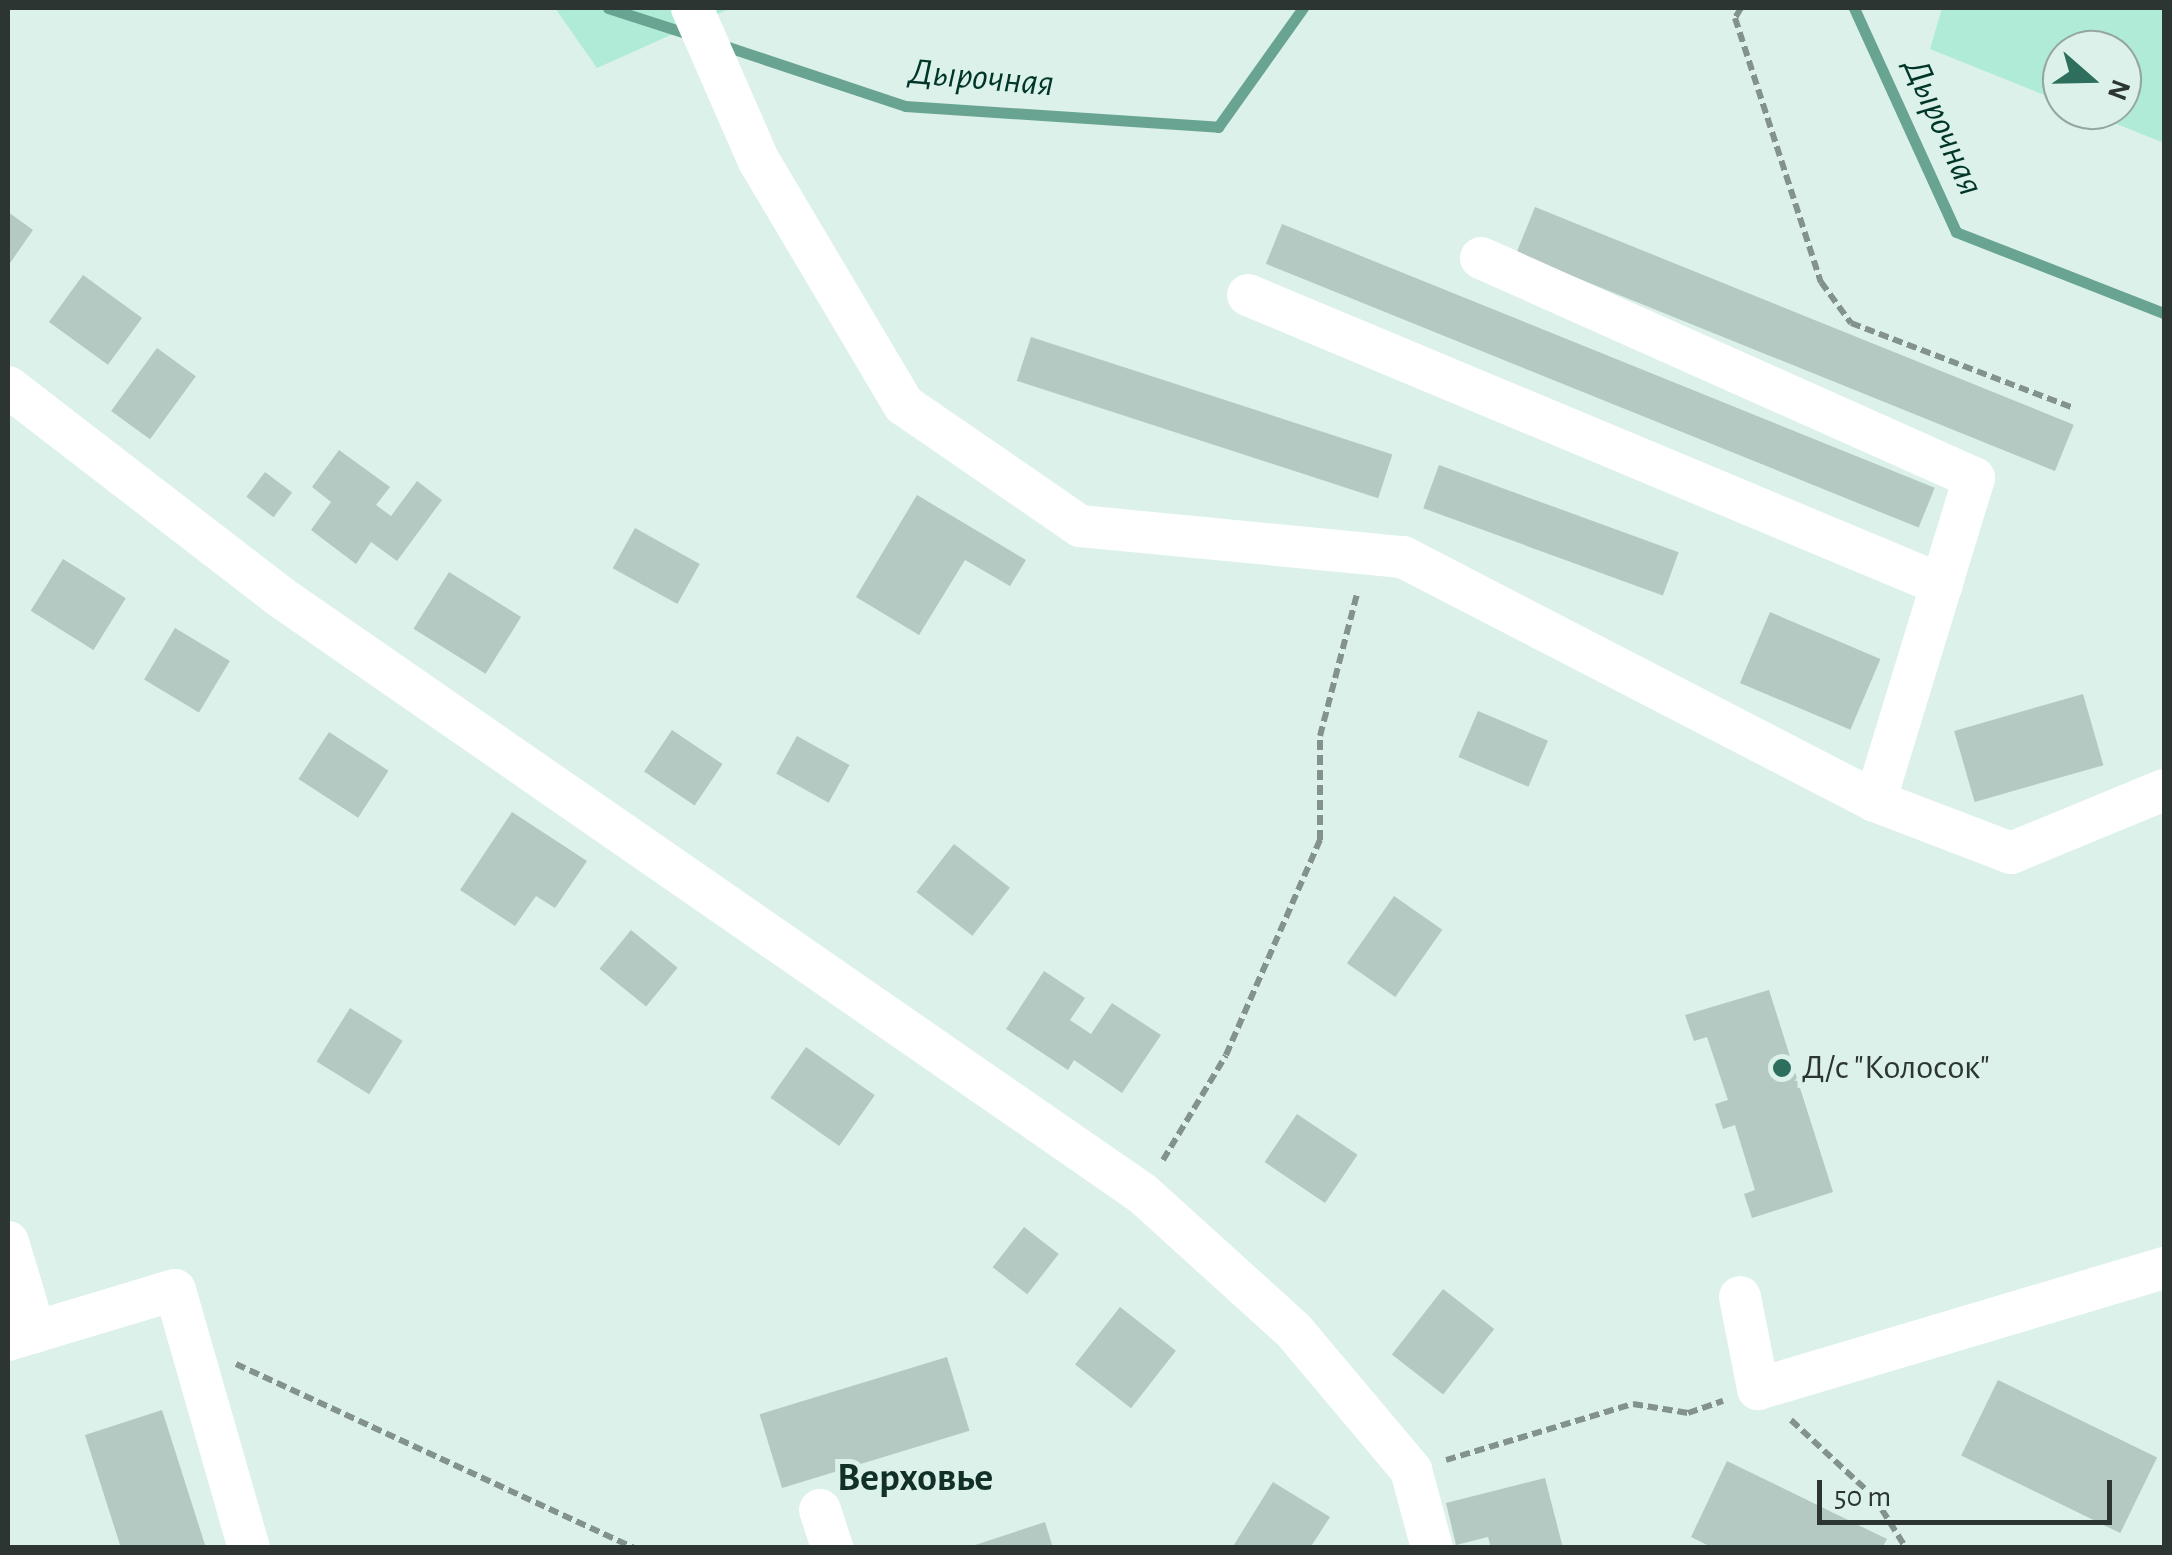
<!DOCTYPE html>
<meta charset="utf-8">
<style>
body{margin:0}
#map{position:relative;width:2172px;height:1555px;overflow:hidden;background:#dbf1e9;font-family:"Alegreya Sans",sans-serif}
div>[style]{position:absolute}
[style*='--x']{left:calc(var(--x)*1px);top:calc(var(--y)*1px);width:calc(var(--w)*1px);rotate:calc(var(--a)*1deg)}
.green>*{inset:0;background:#b0ebd7}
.stream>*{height:11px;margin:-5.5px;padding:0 5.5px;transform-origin:5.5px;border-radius:5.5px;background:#69a492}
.building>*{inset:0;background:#b4c9c1;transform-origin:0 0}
.path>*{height:6px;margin-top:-3px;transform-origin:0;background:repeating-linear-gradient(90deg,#83928d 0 10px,transparent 0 15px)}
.minor>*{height:42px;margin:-21px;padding:0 21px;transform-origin:21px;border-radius:21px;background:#fff}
.dots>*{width:28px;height:28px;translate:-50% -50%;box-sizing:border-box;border:5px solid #dbf1e9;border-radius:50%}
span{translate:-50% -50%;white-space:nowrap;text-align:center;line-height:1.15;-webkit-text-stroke:10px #dbf1e9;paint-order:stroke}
.poi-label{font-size:35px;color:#2d3533}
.left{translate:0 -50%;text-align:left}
.water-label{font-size:38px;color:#003629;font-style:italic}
.quarter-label{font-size:40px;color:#113027;font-weight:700}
.frame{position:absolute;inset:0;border:10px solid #2d3533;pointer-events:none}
.north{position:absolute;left:2042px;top:30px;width:100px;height:100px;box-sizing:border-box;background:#dbf1e9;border:2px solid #95a6a0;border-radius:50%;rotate:110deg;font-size:28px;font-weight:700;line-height:40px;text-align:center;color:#2d3533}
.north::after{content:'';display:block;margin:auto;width:35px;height:45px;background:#2d6e5c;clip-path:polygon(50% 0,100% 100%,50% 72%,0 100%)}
.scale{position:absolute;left:1817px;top:1480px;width:295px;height:45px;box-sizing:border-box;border:5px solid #2d3533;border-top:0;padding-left:12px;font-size:30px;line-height:35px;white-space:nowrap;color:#2d3533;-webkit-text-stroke:8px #dbf1e9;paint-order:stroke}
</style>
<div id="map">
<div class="green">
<div style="clip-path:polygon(555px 8px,731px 8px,597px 68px)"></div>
<div style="clip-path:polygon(1942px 8px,2164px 8px,2164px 143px,2082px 110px,2122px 110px,2122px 50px,2062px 50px,2062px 102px,1930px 49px)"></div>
</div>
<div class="stream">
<div style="--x:608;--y:8;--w:88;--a:17.8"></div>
<div style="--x:1854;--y:8;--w:246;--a:65.5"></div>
<div style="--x:1956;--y:232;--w:223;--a:21.3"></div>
<div style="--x:719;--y:44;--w:196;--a:18.4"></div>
<div style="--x:905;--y:106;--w:314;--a:3.8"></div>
<div style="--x:1218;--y:127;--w:146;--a:-54.5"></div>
</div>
<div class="building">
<div style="left:1535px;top:207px;width:581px;height:50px;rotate:22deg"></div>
<div style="clip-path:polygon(8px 212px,33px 230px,8px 266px)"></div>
<div style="left:1282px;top:224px;width:704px;height:43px;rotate:22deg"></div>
<div style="left:83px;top:275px;width:73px;height:58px;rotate:36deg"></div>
<div style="left:1031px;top:337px;width:380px;height:46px;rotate:18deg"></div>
<div style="left:157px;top:348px;width:48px;height:78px;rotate:36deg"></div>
<div style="clip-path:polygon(339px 450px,390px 487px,376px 505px,391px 516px,417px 481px,442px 500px,397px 561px,371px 542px,356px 564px,311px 530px,331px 502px,312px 487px)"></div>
<div style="left:1439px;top:465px;width:255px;height:46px;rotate:20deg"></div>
<div style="left:265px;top:472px;width:34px;height:31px;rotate:37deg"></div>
<div style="clip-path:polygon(917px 495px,1026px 560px,1010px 586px,965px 560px,919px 635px,856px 597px)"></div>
<div style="left:635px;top:528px;width:74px;height:46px;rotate:29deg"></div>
<div style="left:63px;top:559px;width:74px;height:61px;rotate:32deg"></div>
<div style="left:449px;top:572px;width:85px;height:67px;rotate:32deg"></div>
<div style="left:1770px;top:612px;width:120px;height:77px;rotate:23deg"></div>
<div style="left:175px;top:628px;width:64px;height:60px;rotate:31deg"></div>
<div style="left:2083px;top:694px;width:74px;height:134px;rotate:74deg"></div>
<div style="left:1478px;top:711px;width:76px;height:50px;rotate:23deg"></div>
<div style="left:672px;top:730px;width:61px;height:50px;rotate:34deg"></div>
<div style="left:329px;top:732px;width:71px;height:56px;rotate:33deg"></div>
<div style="left:797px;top:736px;width:60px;height:43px;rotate:29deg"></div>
<div style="clip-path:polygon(512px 812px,587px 861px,555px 908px,536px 896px,515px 926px,460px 890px)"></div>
<div style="left:954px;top:844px;width:71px;height:61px;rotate:38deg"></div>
<div style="left:1394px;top:896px;width:59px;height:82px;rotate:35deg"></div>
<div style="left:631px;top:930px;width:60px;height:50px;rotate:39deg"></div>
<div style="clip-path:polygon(1044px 971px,1085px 998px,1070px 1020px,1091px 1034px,1112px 1003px,1161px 1035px,1122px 1093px,1074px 1060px,1068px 1070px,1006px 1029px)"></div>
<div style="clip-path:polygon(1769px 990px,1833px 1192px,1752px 1218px,1744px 1194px,1755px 1190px,1735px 1125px,1723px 1129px,1715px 1104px,1728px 1100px,1707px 1037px,1694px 1041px,1685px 1015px)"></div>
<div style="left:350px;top:1008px;width:62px;height:63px;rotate:32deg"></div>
<div style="left:806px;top:1047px;width:84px;height:62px;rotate:35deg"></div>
<div style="left:1297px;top:1114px;width:73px;height:58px;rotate:34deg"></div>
<div style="left:1024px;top:1227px;width:44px;height:51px;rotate:38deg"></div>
<div style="left:1443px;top:1289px;width:65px;height:83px;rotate:38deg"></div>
<div style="left:1120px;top:1307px;width:71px;height:73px;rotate:38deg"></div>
<div style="left:947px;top:1357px;width:77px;height:196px;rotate:73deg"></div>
<div style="left:1998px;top:1380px;width:177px;height:84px;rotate:26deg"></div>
<div style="clip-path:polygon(162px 1410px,206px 1548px,121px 1548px,85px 1435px)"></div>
<div style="clip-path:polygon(1727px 1461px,1887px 1539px,1882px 1548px,1713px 1548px,1691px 1537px)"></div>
<div style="clip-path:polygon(1545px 1478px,1563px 1548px,1491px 1548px,1488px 1537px,1456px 1545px,1446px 1503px)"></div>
<div style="clip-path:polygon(1273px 1482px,1330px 1517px,1310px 1548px,1232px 1548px)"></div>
<div style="clip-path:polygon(1045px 1522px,1053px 1548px,970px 1548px,969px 1547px)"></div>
</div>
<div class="path">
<div style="--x:1741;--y:8;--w:12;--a:121"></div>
<div style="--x:1735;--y:18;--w:278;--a:72"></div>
<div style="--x:1821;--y:282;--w:51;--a:53.8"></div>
<div style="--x:1851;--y:323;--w:239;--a:20.9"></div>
<div style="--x:1163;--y:1160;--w:122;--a:-59"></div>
<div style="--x:1226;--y:1055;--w:235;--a:-66.4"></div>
<div style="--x:1320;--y:840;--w:104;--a:-90"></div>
<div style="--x:1320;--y:736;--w:147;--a:-75.4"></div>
<div style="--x:236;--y:1364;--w:439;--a:24.8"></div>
<div style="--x:1791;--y:1420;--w:113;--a:42.9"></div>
<div style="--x:1874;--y:1497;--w:60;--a:57.9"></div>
<div style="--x:1446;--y:1460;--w:195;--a:-16.7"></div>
<div style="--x:1633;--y:1404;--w:56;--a:9.3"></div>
<div style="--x:1688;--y:1413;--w:37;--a:-19"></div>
</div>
<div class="minor">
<div style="--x:692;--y:8;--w:167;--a:66.4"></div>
<div style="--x:759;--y:161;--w:284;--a:59.3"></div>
<div style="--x:904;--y:405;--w:214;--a:34.5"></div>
<div style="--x:1080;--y:526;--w:324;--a:5.5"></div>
<div style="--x:1403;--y:557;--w:531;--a:27.34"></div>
<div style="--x:1875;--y:801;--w:146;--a:20.9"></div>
<div style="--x:2011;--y:853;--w:165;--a:-22.4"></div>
<div style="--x:1481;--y:258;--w:540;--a:24.05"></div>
<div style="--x:1974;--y:478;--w:338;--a:107"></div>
<div style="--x:1248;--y:295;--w:752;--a:22.68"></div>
<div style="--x:8;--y:387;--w:346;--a:37.6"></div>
<div style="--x:282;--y:598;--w:1047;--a:34.69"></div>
<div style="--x:1143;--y:1194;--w:204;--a:42.2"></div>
<div style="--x:1294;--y:1331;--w:182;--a:49.9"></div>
<div style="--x:1411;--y:1470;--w:81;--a:74.9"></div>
<div style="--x:8;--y:1242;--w:94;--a:73.3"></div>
<div style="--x:1740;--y:1297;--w:94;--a:78.9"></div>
<div style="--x:1758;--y:1389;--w:424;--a:-16.6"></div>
<div style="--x:8;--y:1340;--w:174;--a:-16.7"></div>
<div style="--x:175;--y:1290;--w:268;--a:74"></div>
<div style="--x:820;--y:1510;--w:40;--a:72"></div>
</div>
<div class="dots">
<div style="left:1782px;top:1068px;background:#2d6e5c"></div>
</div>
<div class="poi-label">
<span class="left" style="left:1802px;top:1068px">Д/c "Колосок"</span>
</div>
<div class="water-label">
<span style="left:981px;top:79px;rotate:5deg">Дырочная</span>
<span style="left:1942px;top:127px;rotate:66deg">Дырочная</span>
</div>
<div class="quarter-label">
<span style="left:915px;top:1478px">Верховье</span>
</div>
<div class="frame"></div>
<div class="north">N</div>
<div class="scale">50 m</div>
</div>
